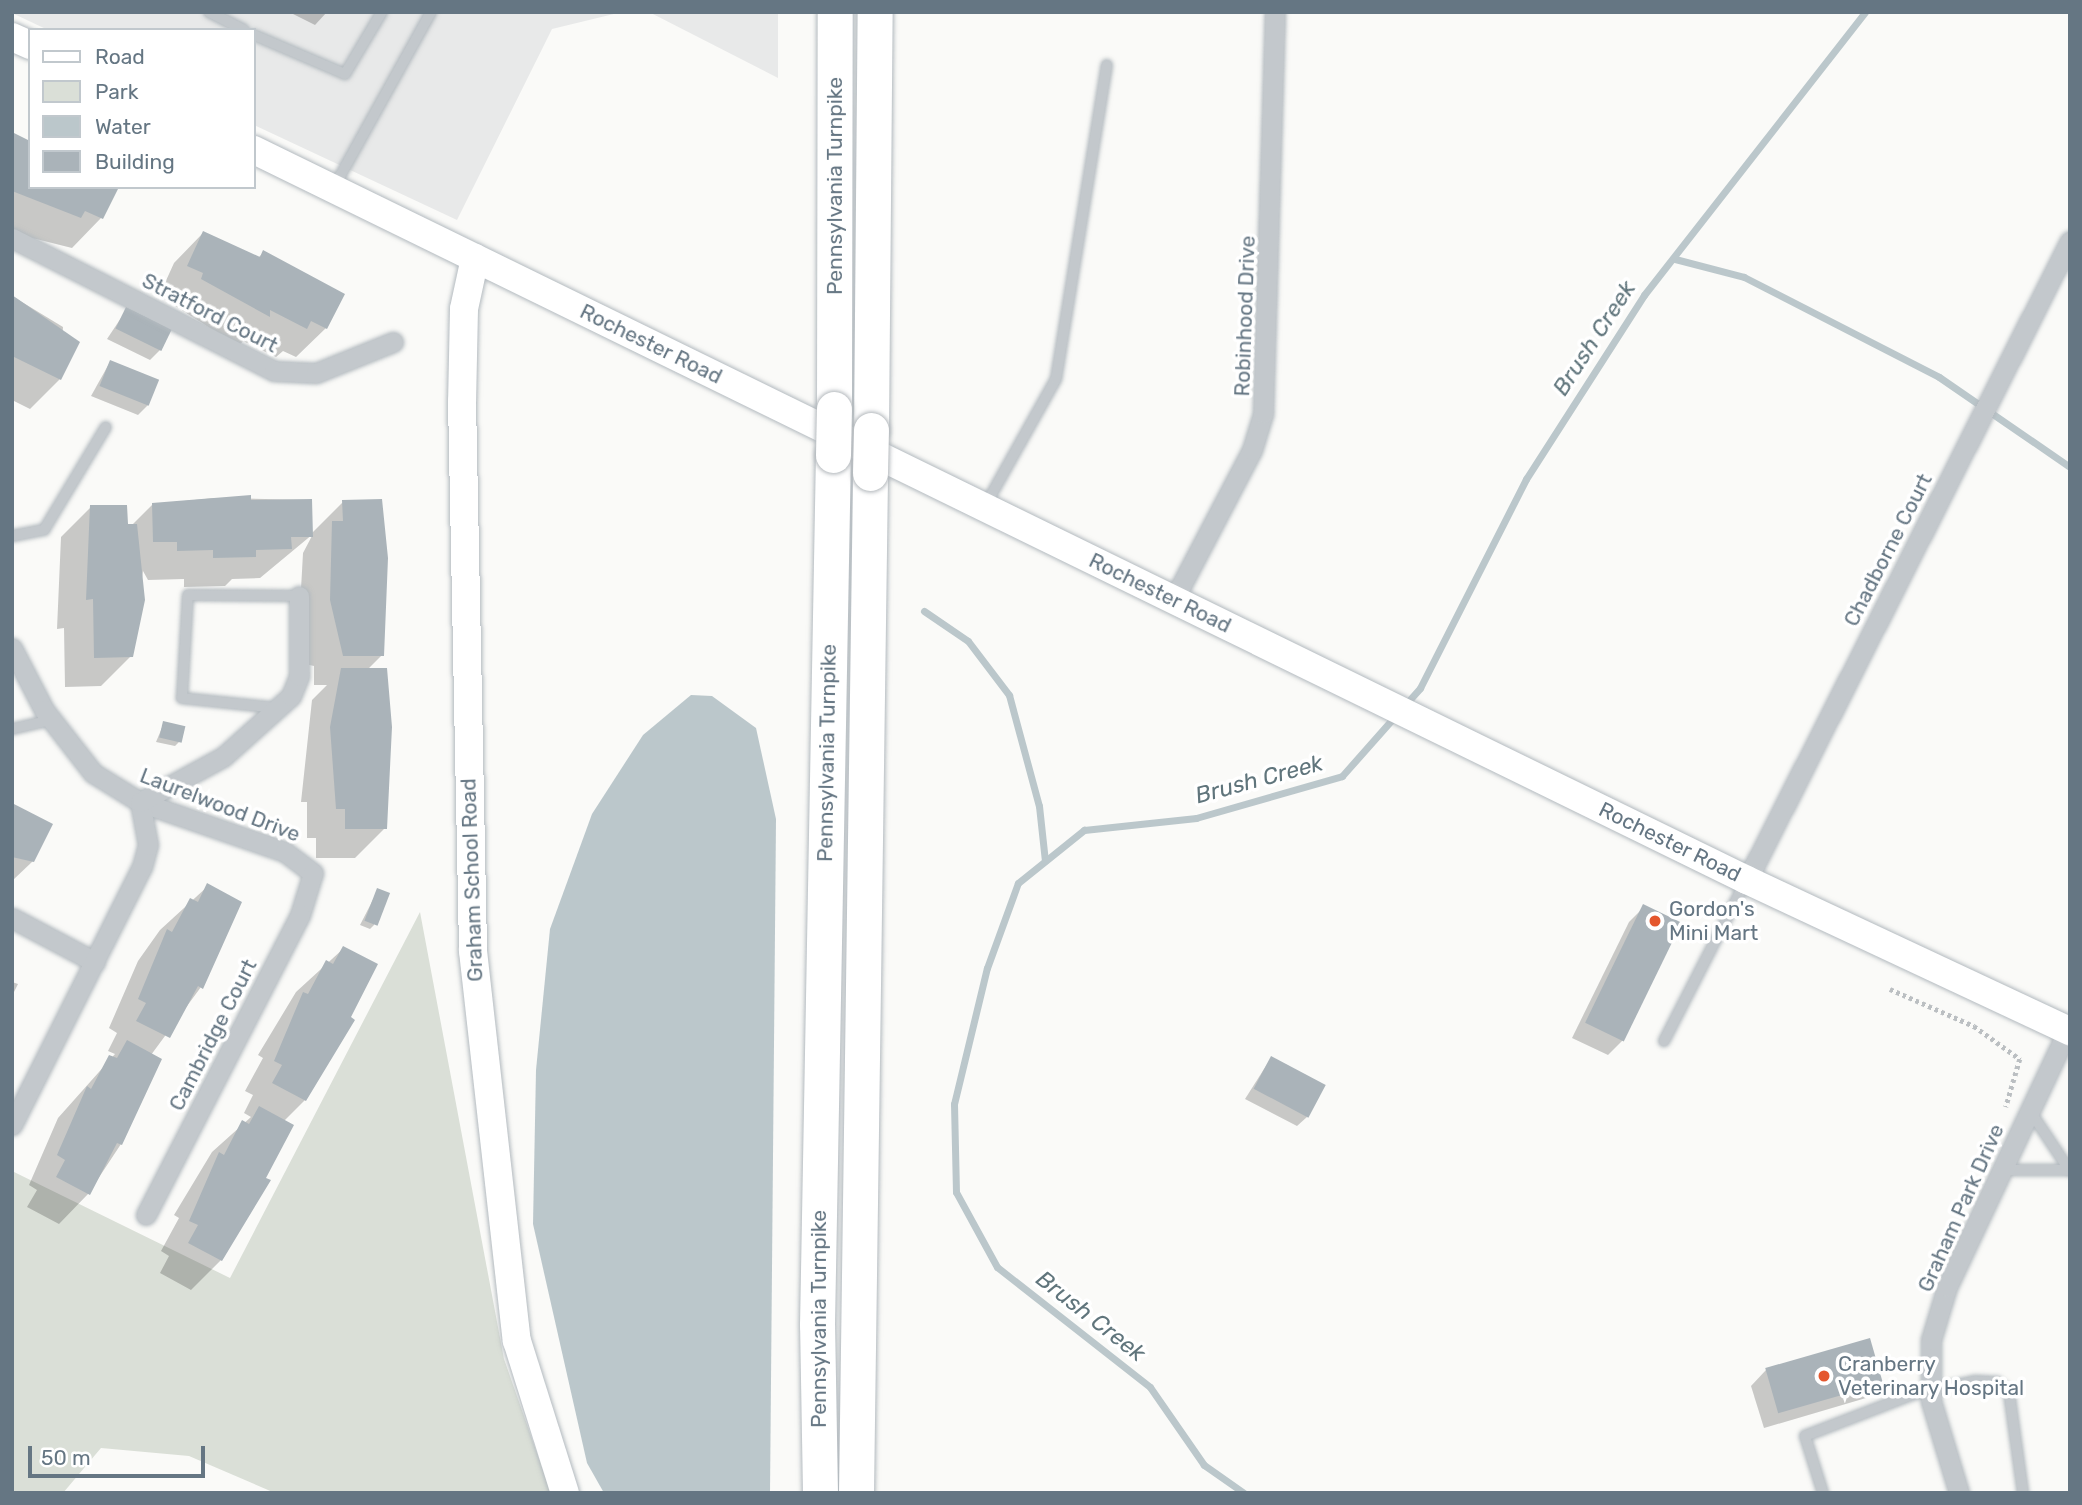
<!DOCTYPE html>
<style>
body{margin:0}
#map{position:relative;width:2082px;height:1505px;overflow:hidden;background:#fafaf8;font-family:Rubik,sans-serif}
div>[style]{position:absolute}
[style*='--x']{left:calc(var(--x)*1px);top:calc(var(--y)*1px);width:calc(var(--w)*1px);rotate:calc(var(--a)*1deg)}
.built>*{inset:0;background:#e8e9e9}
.green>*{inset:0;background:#dadfd7}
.water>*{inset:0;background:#bbc7cb}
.shadow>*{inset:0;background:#0003}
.stream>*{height:7px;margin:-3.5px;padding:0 3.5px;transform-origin:3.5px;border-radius:3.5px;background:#bbc7cb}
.building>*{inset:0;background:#aab3b9;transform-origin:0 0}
.path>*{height:4.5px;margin-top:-2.25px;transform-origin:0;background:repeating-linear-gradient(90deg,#bbbfc2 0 3.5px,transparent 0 7px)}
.roads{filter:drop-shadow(0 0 2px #b3babf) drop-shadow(0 0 2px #b3babf)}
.lane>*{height:10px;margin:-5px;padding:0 5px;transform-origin:5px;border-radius:5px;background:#c3c8cc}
.street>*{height:19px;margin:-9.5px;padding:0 9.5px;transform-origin:9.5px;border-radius:9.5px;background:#c3c8cc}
.secondary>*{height:28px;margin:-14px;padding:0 14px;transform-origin:14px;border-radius:14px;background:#fff}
.highway>*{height:35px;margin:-17.5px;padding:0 17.5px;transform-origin:17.5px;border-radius:17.5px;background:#fff}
.bridges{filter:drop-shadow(0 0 2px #b4b9bd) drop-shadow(0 0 2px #b4b9bd)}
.highway-bridge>*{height:35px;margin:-17.5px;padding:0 17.5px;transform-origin:17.5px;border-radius:17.5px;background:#fff}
.dots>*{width:19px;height:19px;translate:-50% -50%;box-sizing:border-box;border:4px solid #fff;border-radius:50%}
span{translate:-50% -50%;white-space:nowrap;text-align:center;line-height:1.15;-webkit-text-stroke:7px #fff;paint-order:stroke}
.street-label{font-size:21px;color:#657683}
.poi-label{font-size:21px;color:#657683}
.left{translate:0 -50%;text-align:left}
.water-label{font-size:23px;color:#60757c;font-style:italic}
.frame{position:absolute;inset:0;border:14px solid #657683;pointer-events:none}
.legend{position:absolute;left:28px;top:28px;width:228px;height:161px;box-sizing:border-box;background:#fff;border:2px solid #c1c8cd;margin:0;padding:9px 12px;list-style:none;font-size:21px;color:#657683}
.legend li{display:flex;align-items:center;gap:14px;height:35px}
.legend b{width:35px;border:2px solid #c1c8cd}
.scale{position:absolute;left:28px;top:1446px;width:177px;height:32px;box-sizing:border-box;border:4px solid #657683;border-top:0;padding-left:9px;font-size:21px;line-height:24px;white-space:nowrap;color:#657683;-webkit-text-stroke:5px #fff;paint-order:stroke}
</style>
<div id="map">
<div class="built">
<div style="clip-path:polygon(622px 12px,552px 29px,457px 220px,254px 125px,254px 30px,48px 30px,12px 13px)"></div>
<div style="clip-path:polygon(649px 12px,778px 12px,778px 78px)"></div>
</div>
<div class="green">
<div style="clip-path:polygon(420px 912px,504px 1359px,551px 1493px,275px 1493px,189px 1456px,101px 1448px,63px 1493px,12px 1493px,12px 1171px,230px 1278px)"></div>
</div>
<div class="water">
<div style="clip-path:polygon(691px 695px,712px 696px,756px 728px,776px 819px,770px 1493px,604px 1493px,587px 1463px,533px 1224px,536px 1070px,550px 929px,592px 814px,643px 735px)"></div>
</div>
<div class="shadow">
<div style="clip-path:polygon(289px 12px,327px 12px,315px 25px)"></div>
<div style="clip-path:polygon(12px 134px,30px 187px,117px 187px,101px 218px,72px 248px,12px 233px)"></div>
<div style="clip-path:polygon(203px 233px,258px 258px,264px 252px,326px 328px,296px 357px,283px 351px,276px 357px,243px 341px,239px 346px,159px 296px,174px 263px)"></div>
<div style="clip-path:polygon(12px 296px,63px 327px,60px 379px,30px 409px,12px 400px)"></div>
<div style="clip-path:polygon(127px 309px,160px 350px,150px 360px,107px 339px)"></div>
<div style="clip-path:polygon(110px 362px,148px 405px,138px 415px,91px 396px)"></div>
<div style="clip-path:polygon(215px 498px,310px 500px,311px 534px,343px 502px,382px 655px,367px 670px,385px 828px,355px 858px,316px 858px,316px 838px,307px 838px,307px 802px,301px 802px,312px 700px,327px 685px,314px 685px,314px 666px,305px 664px,301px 589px,303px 553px,313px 534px,260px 578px,232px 579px,225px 586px,184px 587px,184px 579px,148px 580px,143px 571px,131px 656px,101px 686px,65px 687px,64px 628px,57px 629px,61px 537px,91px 507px,131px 526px,153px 504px)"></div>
<div style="clip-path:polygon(164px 723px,179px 742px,175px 746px,156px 742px)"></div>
<div style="clip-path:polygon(12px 803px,33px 861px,12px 881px)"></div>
<div style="clip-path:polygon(208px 886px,201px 987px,151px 1055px,121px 1144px,88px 1194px,59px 1224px,27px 1207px,37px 1190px,29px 1185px,58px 1118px,115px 1054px,108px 1051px,117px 1033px,109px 1028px,138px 961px,160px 930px)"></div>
<div style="clip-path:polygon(378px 890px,374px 925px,370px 929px,360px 925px)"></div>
<div style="clip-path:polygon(1644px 907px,1623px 1040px,1608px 1055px,1572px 1038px,1629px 922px)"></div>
<div style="clip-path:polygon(344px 948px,348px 1018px,305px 1100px,284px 1121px,221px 1260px,191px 1290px,160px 1273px,169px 1256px,161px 1251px,179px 1218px,174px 1215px,212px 1152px,251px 1117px,244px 1113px,253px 1095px,245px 1091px,263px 1058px,258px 1055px,296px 992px)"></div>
<div style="clip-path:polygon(12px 982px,18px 984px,12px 996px)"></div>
<div style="clip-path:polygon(1271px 1058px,1307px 1117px,1297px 1126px,1245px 1099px)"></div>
<div style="clip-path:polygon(1766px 1370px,1881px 1383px,1866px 1398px,1764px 1428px,1751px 1386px)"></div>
</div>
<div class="stream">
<div style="--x:1675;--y:259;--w:71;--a:14.6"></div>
<div style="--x:1744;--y:277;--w:219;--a:27.1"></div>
<div style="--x:1939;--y:377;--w:159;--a:34.5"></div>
<div style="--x:924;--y:611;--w:53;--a:34.3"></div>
<div style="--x:968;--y:641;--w:68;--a:52.8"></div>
<div style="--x:1009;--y:695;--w:115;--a:74.9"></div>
<div style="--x:1039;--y:806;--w:55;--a:83.8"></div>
<div style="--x:1404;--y:706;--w:24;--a:-48"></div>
<div style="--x:1420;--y:688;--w:234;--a:-63.1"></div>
<div style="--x:1526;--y:479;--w:219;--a:-57.3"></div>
<div style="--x:1644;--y:295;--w:359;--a:-52"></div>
<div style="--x:1244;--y:1493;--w:49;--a:-145"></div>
<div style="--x:1204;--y:1465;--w:95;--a:-124.7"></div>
<div style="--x:1150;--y:1387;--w:194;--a:-141.9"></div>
<div style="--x:997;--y:1267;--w:85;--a:-118.7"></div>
<div style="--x:956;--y:1192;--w:88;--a:-91.3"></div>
<div style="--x:954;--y:1104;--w:140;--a:-76.4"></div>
<div style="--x:987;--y:968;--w:90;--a:-70"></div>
<div style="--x:1018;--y:883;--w:85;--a:-38.8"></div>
<div style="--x:1084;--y:830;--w:113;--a:-6.1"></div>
<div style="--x:1196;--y:818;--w:152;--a:-16"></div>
<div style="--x:1342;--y:776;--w:81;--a:-48.5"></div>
</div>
<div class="building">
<div style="clip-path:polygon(12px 132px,30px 141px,30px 187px,119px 187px,103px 219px,85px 211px,81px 218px,12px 191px)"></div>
<div style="clip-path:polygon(203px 231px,260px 257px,263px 250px,345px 294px,327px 329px,311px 321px,307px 329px,270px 310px,270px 317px,201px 279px,203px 273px,187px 266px)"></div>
<div style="clip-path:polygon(12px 295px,80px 342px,61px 380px,12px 356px)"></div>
<div style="left:126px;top:307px;width:51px;height:24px;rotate:26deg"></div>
<div style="left:110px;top:360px;width:53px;height:28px;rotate:22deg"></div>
<div style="clip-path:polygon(251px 495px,251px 500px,312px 499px,313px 537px,291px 537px,292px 549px,256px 550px,256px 557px,213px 558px,213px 550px,177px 551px,177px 542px,153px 542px,152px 503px)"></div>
<div style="clip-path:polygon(382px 499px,388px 558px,384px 656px,343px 656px,330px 600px,332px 521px,343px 521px,342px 500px)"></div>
<div style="clip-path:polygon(90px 505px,127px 505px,128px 524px,137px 524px,145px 600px,133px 657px,94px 658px,93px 599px,86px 600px)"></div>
<div style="clip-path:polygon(341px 668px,387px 668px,392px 727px,387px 829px,345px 829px,345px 809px,336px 809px,330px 727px)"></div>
<div style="left:163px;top:721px;width:23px;height:17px;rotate:13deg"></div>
<div style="clip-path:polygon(12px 803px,53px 824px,34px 862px,12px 857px)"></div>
<div style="clip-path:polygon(207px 883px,242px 902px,203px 989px,198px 986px,170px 1038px,136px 1021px,146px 1003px,138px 999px,167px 929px,172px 932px,190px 898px,198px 902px)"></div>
<div style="left:377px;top:888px;width:14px;height:35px;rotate:21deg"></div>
<div style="left:1643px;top:904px;width:43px;height:132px;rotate:26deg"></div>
<div style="clip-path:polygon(343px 946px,378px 964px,351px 1017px,355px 1020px,306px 1101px,272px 1083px,282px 1065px,274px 1061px,303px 992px,308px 994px,326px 960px,333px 964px)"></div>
<div style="clip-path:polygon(127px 1040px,162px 1059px,122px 1145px,117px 1143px,90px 1195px,56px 1177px,65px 1160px,57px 1155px,87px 1086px,91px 1089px,109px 1055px,117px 1058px)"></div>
<div style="left:1271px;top:1056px;width:62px;height:37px;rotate:28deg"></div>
<div style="clip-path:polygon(259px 1106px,294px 1125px,266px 1178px,271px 1180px,222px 1261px,188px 1243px,198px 1225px,189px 1221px,219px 1152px,224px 1155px,242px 1120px,249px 1124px)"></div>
<div style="left:1870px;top:1338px;width:47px;height:109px;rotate:74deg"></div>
</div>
<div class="path">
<div style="--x:1890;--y:989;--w:92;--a:23.8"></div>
<div style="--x:1974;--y:1026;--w:57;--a:35.7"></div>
<div style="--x:2020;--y:1059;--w:50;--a:106.3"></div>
</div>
<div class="roads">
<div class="lane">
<div style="--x:209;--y:12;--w:39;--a:27"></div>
<div style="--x:254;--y:35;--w:99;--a:23.2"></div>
<div style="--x:345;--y:74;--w:72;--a:-59.2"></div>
<div style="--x:334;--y:187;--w:200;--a:-61"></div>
<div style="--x:985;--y:506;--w:145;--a:-60.8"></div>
<div style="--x:1056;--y:379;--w:318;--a:-80.8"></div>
<div style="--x:12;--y:536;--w:33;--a:-11"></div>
<div style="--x:44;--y:530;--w:120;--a:-59"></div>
<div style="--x:277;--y:708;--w:96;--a:-174"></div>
<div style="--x:182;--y:698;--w:103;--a:-86.7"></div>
<div style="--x:188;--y:595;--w:111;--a:0.5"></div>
<div style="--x:12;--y:729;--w:40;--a:-13"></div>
<div style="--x:1664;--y:1041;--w:178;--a:-62.9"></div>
<div style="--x:2030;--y:1111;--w:72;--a:56.3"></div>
<div style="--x:2002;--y:1170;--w:66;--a:0"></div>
<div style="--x:1823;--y:1493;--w:60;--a:-107.5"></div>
<div style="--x:1805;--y:1436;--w:117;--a:-21.1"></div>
<div style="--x:1914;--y:1394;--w:62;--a:-12"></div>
<div style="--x:1975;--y:1381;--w:22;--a:3"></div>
<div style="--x:1997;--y:1382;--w:16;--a:40"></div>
<div style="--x:2009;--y:1392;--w:102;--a:82.1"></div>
</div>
<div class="street">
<div style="--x:12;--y:238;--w:294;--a:26.9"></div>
<div style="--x:274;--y:371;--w:42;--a:2.7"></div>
<div style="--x:316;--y:373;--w:83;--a:-21.9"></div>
<div style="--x:1173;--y:601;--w:170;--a:-62.4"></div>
<div style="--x:1252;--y:450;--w:39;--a:-73"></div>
<div style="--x:1263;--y:413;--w:401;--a:-88.3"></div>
<div style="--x:12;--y:648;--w:70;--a:62.7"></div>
<div style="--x:44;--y:710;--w:80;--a:52.1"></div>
<div style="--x:93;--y:773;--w:55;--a:31.7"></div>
<div style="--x:140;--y:802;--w:153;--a:19"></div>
<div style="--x:285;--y:852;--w:35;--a:37"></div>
<div style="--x:313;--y:873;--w:44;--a:107.2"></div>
<div style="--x:300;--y:915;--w:337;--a:117.2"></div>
<div style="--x:1747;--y:880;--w:716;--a:-63.18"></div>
<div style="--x:12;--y:918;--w:94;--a:27.9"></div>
<div style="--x:12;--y:1125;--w:289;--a:-63.3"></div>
<div style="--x:142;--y:867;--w:23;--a:-75"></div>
<div style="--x:148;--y:845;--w:44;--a:-100.5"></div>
<div style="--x:140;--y:802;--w:94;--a:-28.5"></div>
<div style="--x:223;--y:757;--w:91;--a:-41.9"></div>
<div style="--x:291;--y:696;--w:22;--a:-68"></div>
<div style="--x:299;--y:676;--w:80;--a:-90"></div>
<div style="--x:1959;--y:1493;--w:96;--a:-106.9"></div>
<div style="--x:1931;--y:1401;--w:61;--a:-90"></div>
<div style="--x:1931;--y:1340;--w:55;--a:-73.2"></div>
<div style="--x:1947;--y:1287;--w:289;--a:-64.8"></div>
</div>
<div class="secondary">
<div style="--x:12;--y:37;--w:20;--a:24"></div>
<div style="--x:254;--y:150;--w:1662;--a:26.06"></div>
<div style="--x:1747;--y:880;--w:357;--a:25.1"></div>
<div style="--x:475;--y:258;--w:52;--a:102.2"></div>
<div style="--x:464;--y:309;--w:92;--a:91.2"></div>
<div style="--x:462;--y:401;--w:550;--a:88.85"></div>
<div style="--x:473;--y:951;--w:392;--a:83.6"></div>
<div style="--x:517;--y:1341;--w:159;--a:72.5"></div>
</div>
<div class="highway">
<div style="--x:834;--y:409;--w:397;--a:-89.9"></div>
<div style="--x:871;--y:430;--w:418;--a:-89.5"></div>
<div style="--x:820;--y:1493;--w:168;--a:-91"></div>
<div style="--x:817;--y:1325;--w:870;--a:-88.95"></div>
<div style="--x:856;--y:1493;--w:1020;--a:-89.21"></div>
</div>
</div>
<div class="bridges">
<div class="highway-bridge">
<div style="--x:833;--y:455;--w:46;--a:-88.8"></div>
<div style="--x:870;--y:473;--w:43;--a:-88.7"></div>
</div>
</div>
<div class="dots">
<div style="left:1655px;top:921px;background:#e4572e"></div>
<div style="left:1824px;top:1376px;background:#e4572e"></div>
</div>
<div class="street-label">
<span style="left:835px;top:186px;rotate:-90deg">Pennsylvania Turnpike</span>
<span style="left:210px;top:313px;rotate:27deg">Stratford Court</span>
<span style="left:1245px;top:316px;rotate:-88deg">Robinhood Drive</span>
<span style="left:651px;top:344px;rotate:26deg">Rochester Road</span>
<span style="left:1888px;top:550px;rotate:-63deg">Chadborne Court</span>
<span style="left:1160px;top:593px;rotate:26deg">Rochester Road</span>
<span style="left:827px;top:753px;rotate:-89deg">Pennsylvania Turnpike</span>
<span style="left:220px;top:805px;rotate:21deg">Laurelwood Drive</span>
<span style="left:1670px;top:842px;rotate:26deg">Rochester Road</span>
<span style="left:472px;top:880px;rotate:-92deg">Graham School Road</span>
<span style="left:213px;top:1035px;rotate:-63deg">Cambridge Court</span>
<span style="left:1961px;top:1208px;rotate:-66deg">Graham Park Drive</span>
<span style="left:819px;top:1319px;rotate:-90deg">Pennsylvania Turnpike</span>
</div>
<div class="poi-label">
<span class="left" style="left:1669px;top:921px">Gordon's<br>Mini Mart</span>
<span class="left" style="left:1838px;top:1376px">Cranberry<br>Veterinary Hospital</span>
</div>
<div class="water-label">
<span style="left:1594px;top:338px;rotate:-57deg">Brush Creek</span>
<span style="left:1259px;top:779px;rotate:-15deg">Brush Creek</span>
<span style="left:1091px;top:1316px;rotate:38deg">Brush Creek</span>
</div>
<div class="frame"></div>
<ul class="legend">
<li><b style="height:9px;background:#fff"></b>Road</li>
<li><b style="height:19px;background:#dadfd7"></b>Park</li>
<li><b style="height:19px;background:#bbc7cb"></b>Water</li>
<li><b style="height:19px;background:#aab3b9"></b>Building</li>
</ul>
<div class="scale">50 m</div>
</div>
